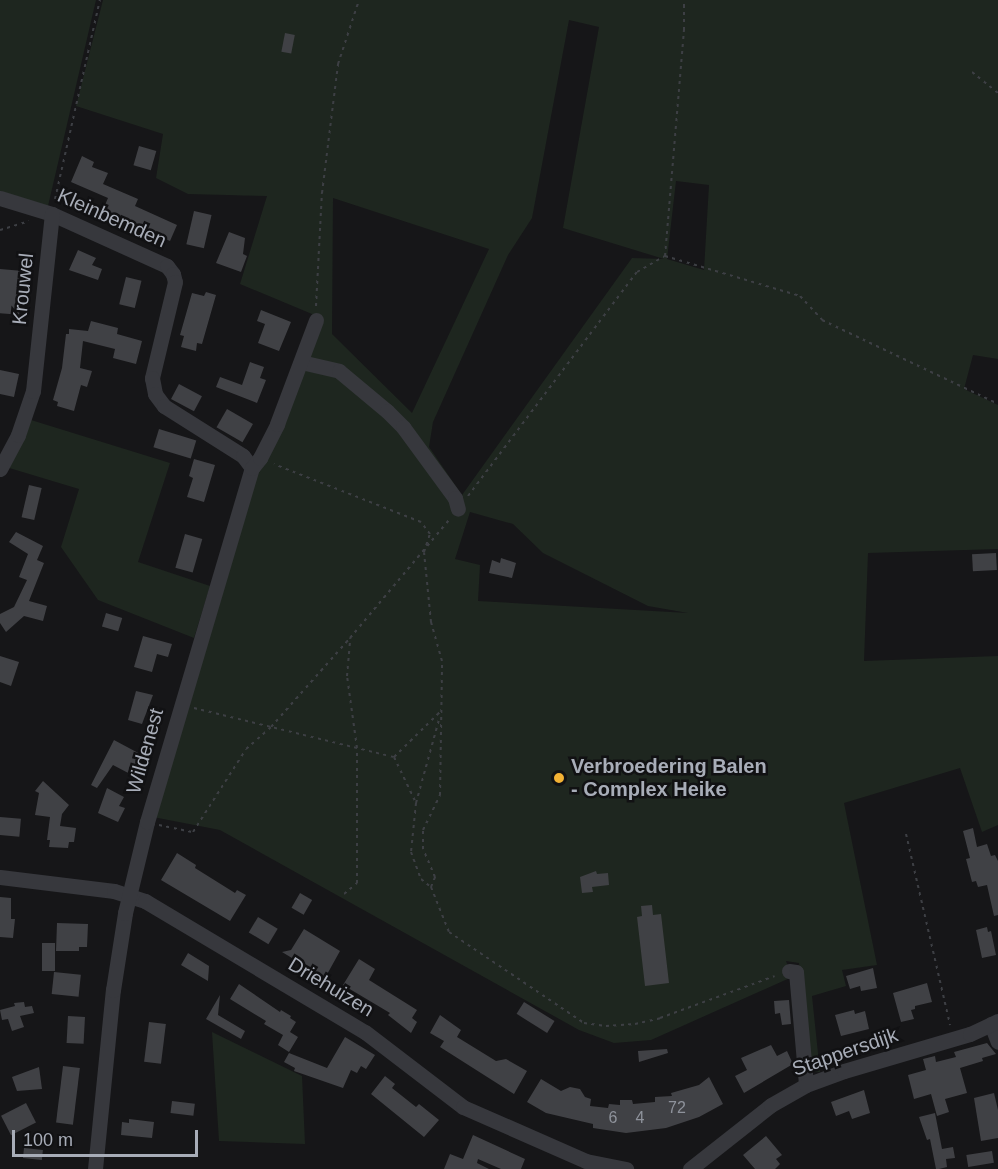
<!DOCTYPE html>
<style>
body{margin:0}
#map{position:relative;width:998px;height:1169px;overflow:hidden;background:#161618;font-family:Helvetica,sans-serif}
div>[style]{position:absolute}
[style*='--x']{left:calc(var(--x)*1px);top:calc(var(--y)*1px);width:calc(var(--w)*1px);rotate:calc(var(--a)*1deg)}
.green>*{inset:0;background:#1e261f}
.building>*{inset:0;background:#404145;transform-origin:0 0}
.path>*{height:2px;margin-top:-1px;transform-origin:0;background:repeating-linear-gradient(90deg,#3d3f44 0 3px,transparent 0 7.5px)}
.minor>*{height:15px;margin:-7.5px;padding:0 7.5px;transform-origin:7.5px;border-radius:7.5px;background:#37383d}
.dots>*{width:16px;height:16px;translate:-50% -50%;box-sizing:border-box;border:3px solid #111113;border-radius:50%}
span{translate:-50% -50%;white-space:nowrap;text-align:center;line-height:1.15;-webkit-text-stroke:5px #111113;paint-order:stroke}
.number-label{font-size:16px;color:#8e929b}
.number-label span{-webkit-text-stroke-width:0}
.street-label{font-size:20px;color:#a8adb8}
.poi-label{font-size:20px;color:#a8adb8;font-weight:700}
.left{translate:0 -50%;text-align:left}
.scale{position:absolute;left:12px;top:1130px;width:186px;height:27px;box-sizing:border-box;border:3px solid #a8adb8;border-top:0;padding-left:8px;font-size:18px;line-height:21px;white-space:nowrap;color:#a8adb8;-webkit-text-stroke:4px #111113;paint-order:stroke}
</style>
<div id="map">
<div class="green">
<div style="clip-path:polygon(0 0,96px 0,48px 206px,0 191px)"></div>
<div style="clip-path:polygon(evenodd,103px 0,998px 0,998px 359px,973px 355px,964px 389px,998px 405px,998px 549px,868px 553px,864px 661px,998px 656px,998px 825px,982px 832px,960px 768px,844px 803px,877px 965px,842px 970px,846px 986px,812px 996px,820px 1072px,809px 1072px,799px 963px,786px 961px,792px 977px,651px 1040px,614px 1043px,579px 1030px,220px 830px,153px 817px,258px 473px,264px 462px,312px 314px,240px 284px,267px 196px,188px 194px,156px 178px,163px 134px,76px 106px,103px 0,569px 20px,599px 27px,563px 228px,664px 259px,632px 258px,462px 495px,429px 447px,433px 422px,508px 255px,532px 218px,569px 20px,103px 0,676px 181px,709px 185px,704px 270px,667px 259px,676px 181px,103px 0,333px 198px,489px 249px,412px 413px,332px 334px,333px 198px,103px 0,470px 512px,513px 524px,543px 553px,648px 606px,688px 613px,478px 601px,480px 565px,455px 559px,470px 512px)"></div>
<div style="clip-path:polygon(31px 420px,170px 463px,138px 562px,210px 586px,194px 638px,98px 600px,61px 547px,79px 489px,6px 467px)"></div>
<div style="clip-path:polygon(212px 1032px,302px 1076px,305px 1144px,219px 1141px)"></div>
</div>
<div class="building">
<div style="left:285px;top:33px;width:10px;height:19px;rotate:11deg"></div>
<div style="left:139px;top:146px;width:18px;height:20px;rotate:16deg"></div>
<div style="clip-path:polygon(82px 156px,94px 162px,92px 167px,108px 173px,103px 184px,138px 199px,135px 206px,177px 225px,170px 241px,102px 212px,108px 198px,71px 182px)"></div>
<div style="left:194px;top:211px;width:18px;height:34px;rotate:13deg"></div>
<div style="clip-path:polygon(229px 232px,245px 238px,243px 254px,247px 256px,241px 272px,216px 263px)"></div>
<div style="clip-path:polygon(78px 250px,96px 258px,92px 265px,102px 269px,98px 280px,69px 270px)"></div>
<div style="left:0;top:269px;width:23px;height:44px;rotate:5deg"></div>
<div style="left:126px;top:277px;width:16px;height:28px;rotate:14deg"></div>
<div style="clip-path:polygon(206px 292px,216px 295px,202px 344px,197px 343px,196px 351px,181px 347px,184px 336px,180px 335px,192px 293px,204px 296px)"></div>
<div style="clip-path:polygon(261px 310px,291px 322px,279px 351px,258px 343px,265px 324px,257px 321px)"></div>
<div style="clip-path:polygon(91px 321px,118px 328px,117px 334px,142px 341px,136px 364px,113px 358px,115px 349px,83px 341px,80px 368px,92px 371px,87px 387px,81px 385px,74px 411px,57px 406px,58px 402px,53px 400px,62px 368px,66px 334px,69px 334px,69px 329px,88px 331px)"></div>
<div style="clip-path:polygon(250px 362px,264px 367px,260px 378px,266px 380px,257px 403px,216px 387px,220px 377px,242px 385px)"></div>
<div style="clip-path:polygon(0 370px,19px 374px,14px 397px,0 394px)"></div>
<div style="left:179px;top:384px;width:26px;height:17px;rotate:28deg"></div>
<div style="left:227px;top:409px;width:30px;height:21px;rotate:30deg"></div>
<div style="left:159px;top:429px;width:39px;height:19px;rotate:17deg"></div>
<div style="clip-path:polygon(194px 459px,215px 465px,204px 502px,187px 497px,193px 478px,189px 476px)"></div>
<div style="left:29px;top:485px;width:13px;height:33px;rotate:13deg"></div>
<div style="clip-path:polygon(16px 532px,43px 546px,37px 560px,44px 563px,29px 601px,47px 606px,43px 621px,24px 616px,6px 632px,0 623px,0 614px,14px 607px,27px 580px,19px 577px,28px 554px,9px 542px)"></div>
<div style="left:185px;top:534px;width:18px;height:35px;rotate:16deg"></div>
<div style="left:996px;top:553px;width:17px;height:24px;rotate:87deg"></div>
<div style="clip-path:polygon(501px 558px,516px 563px,512px 578px,489px 573px,492px 560px,500px 563px)"></div>
<div style="left:106px;top:613px;width:17px;height:14px;rotate:17deg"></div>
<div style="clip-path:polygon(143px 636px,172px 644px,168px 657px,157px 654px,152px 672px,134px 667px)"></div>
<div style="clip-path:polygon(0 656px,19px 662px,11px 686px,0 682px)"></div>
<div style="clip-path:polygon(136px 691px,153px 695px,142px 724px,128px 720px)"></div>
<div style="clip-path:polygon(114px 740px,142px 755px,132px 775px,113px 765px,97px 788px,91px 785px)"></div>
<div style="clip-path:polygon(43px 781px,69px 805px,62px 814px,60px 826px,76px 828px,74px 842px,69px 842px,68px 848px,49px 847px,50px 840px,47px 840px,50px 817px,35px 815px,39px 793px,35px 791px)"></div>
<div style="clip-path:polygon(107px 788px,124px 797px,119px 806px,125px 808px,118px 822px,98px 813px)"></div>
<div style="left:0;top:817px;width:21px;height:18px;rotate:5deg"></div>
<div style="clip-path:polygon(973px 828px,977px 847px,987px 844px,991px 856px,995px 855px,998px 861px,998px 915px,994px 916px,987px 885px,978px 887px,976px 881px,972px 882px,966px 859px,970px 858px,963px 831px)"></div>
<div style="clip-path:polygon(177px 853px,196px 865px,195px 868px,235px 893px,237px 890px,246px 895px,230px 921px,161px 880px)"></div>
<div style="clip-path:polygon(596px 871px,597px 874px,608px 873px,609px 885px,592px 887px,593px 892px,582px 893px,580px 877px)"></div>
<div style="left:300px;top:893px;width:14px;height:17px;rotate:30deg"></div>
<div style="clip-path:polygon(0 897px,11px 898px,11px 919px,15px 919px,13px 938px,0 937px)"></div>
<div style="clip-path:polygon(652px 905px,653px 915px,661px 914px,669px 983px,645px 986px,637px 917px,642px 916px,641px 906px)"></div>
<div style="left:258px;top:917px;width:23px;height:18px;rotate:31deg"></div>
<div style="clip-path:polygon(57px 923px,88px 924px,87px 947px,79px 947px,79px 951px,56px 951px)"></div>
<div style="clip-path:polygon(987px 927px,988px 932px,991px 931px,996px 955px,982px 958px,976px 930px)"></div>
<div style="clip-path:polygon(304px 929px,340px 951px,325px 978px,282px 952px,291px 950px)"></div>
<div style="left:42px;top:943px;width:13px;height:28px"></div>
<div style="clip-path:polygon(188px 953px,209px 966px,208px 981px,181px 965px)"></div>
<div style="clip-path:polygon(359px 959px,375px 969px,369px 980px,417px 1010px,412px 1018px,417px 1022px,411px 1033px,388px 1015px,390px 1013px,343px 985px)"></div>
<div style="clip-path:polygon(873px 968px,877px 988px,861px 991px,860px 986px,850px 989px,846px 976px)"></div>
<div style="left:54px;top:972px;width:27px;height:22px;rotate:6deg"></div>
<div style="clip-path:polygon(927px 983px,932px 1002px,915px 1006px,915px 1009px,911px 1010px,914px 1019px,901px 1022px,893px 993px)"></div>
<div style="clip-path:polygon(239px 984px,280px 1012px,281px 1010px,291px 1016px,290px 1018px,296px 1022px,290px 1032px,298px 1037px,289px 1052px,278px 1045px,283px 1035px,264px 1024px,266px 1021px,230px 999px)"></div>
<div style="clip-path:polygon(220px 995px,218px 1015px,245px 1031px,241px 1039px,206px 1019px)"></div>
<div style="clip-path:polygon(789px 1000px,791px 1024px,782px 1025px,780px 1013px,775px 1014px,774px 1001px)"></div>
<div style="clip-path:polygon(24px 1002px,25px 1007px,32px 1006px,34px 1013px,20px 1016px,24px 1027px,12px 1031px,8px 1019px,2px 1020px,0 1010px,15px 1006px,14px 1003px)"></div>
<div style="left:524px;top:1002px;width:36px;height:14px;rotate:32deg"></div>
<div style="clip-path:polygon(854px 1010px,855px 1014px,865px 1011px,869px 1029px,841px 1036px,835px 1015px)"></div>
<div style="clip-path:polygon(440px 1015px,461px 1030px,457px 1037px,496px 1061px,506px 1059px,527px 1071px,514px 1094px,440px 1047px,444px 1041px,430px 1033px)"></div>
<div style="left:68px;top:1016px;width:17px;height:27px;rotate:3deg"></div>
<div style="left:149px;top:1022px;width:17px;height:40px;rotate:7deg"></div>
<div style="clip-path:polygon(345px 1037px,375px 1055px,366px 1069px,361px 1066px,357px 1073px,351px 1070px,343px 1088px,294px 1071px,295px 1068px,284px 1062px,289px 1053px,327px 1068px)"></div>
<div style="clip-path:polygon(987px 1043px,996px 1054px,982px 1058px,983px 1061px,960px 1068px,967px 1093px,945px 1099px,949px 1112px,937px 1116px,931px 1094px,914px 1099px,908px 1075px,926px 1070px,923px 1059px,935px 1056px,936px 1062px,956px 1057px,954px 1052px)"></div>
<div style="clip-path:polygon(771px 1045px,777px 1056px,787px 1051px,793px 1064px,744px 1093px,735px 1076px,747px 1070px,741px 1058px)"></div>
<div style="clip-path:polygon(667px 1049px,668px 1053px,639px 1062px,638px 1051px)"></div>
<div style="left:63px;top:1066px;width:17px;height:57px;rotate:7deg"></div>
<div style="clip-path:polygon(39px 1067px,42px 1089px,17px 1091px,12px 1077px)"></div>
<div style="clip-path:polygon(385px 1076px,395px 1084px,392px 1088px,416px 1107px,419px 1104px,439px 1120px,424px 1137px,371px 1094px)"></div>
<div style="clip-path:polygon(709px 1077px,723px 1104px,699px 1117px,666px 1128px,626px 1133px,593px 1128px,593px 1124px,546px 1113px,527px 1102px,541px 1079px,561px 1091px,570px 1087px,580px 1089px,585px 1097px,591px 1099px,590px 1106px,608px 1108px,609px 1104px,620px 1105px,620px 1100px,632px 1100px,633px 1104px,655px 1102px,655px 1097px,672px 1096px,671px 1093px,699px 1085px)"></div>
<div style="clip-path:polygon(864px 1090px,870px 1113px,852px 1119px,849px 1111px,836px 1116px,831px 1102px)"></div>
<div style="clip-path:polygon(994px 1093px,998px 1110px,998px 1138px,981px 1141px,974px 1098px)"></div>
<div style="left:172px;top:1101px;width:23px;height:12px;rotate:7deg"></div>
<div style="left:26px;top:1103px;width:22px;height:28px;rotate:63deg"></div>
<div style="clip-path:polygon(935px 1113px,942px 1149px,953px 1147px,955px 1158px,946px 1159px,947px 1167px,939px 1169px,936px 1169px,930px 1139px,927px 1140px,919px 1117px)"></div>
<div style="clip-path:polygon(129px 1119px,154px 1122px,152px 1138px,121px 1135px,122px 1122px,129px 1123px)"></div>
<div style="clip-path:polygon(473px 1135px,525px 1159px,521px 1169px,501px 1169px,478px 1159px,477px 1163px,489px 1169px,444px 1169px,450px 1154px,463px 1159px)"></div>
<div style="clip-path:polygon(766px 1136px,782px 1155px,776px 1159px,780px 1164px,775px 1169px,755px 1169px,743px 1155px)"></div>
<div style="left:24px;top:1148px;width:19px;height:10px;rotate:6deg"></div>
<div style="left:992px;top:1151px;width:12px;height:26px;rotate:81deg"></div>
</div>
<div class="path">
<div style="--x:972;--y:72;--w:33;--a:39"></div>
<div style="--x:55;--y:199;--w:204;--a:-77.3"></div>
<div style="--x:0;--y:230;--w:30;--a:-17"></div>
<div style="--x:665;--y:256;--w:227;--a:-85.2"></div>
<div style="--x:684;--y:30;--w:30;--a:-90"></div>
<div style="--x:316;--y:306;--w:113;--a:-87"></div>
<div style="--x:322;--y:193;--w:130;--a:-82.9"></div>
<div style="--x:338;--y:64;--w:67;--a:-71.8"></div>
<div style="--x:468;--y:496;--w:281;--a:-53"></div>
<div style="--x:637;--y:272;--w:32;--a:-30"></div>
<div style="--x:665;--y:256;--w:141;--a:16.5"></div>
<div style="--x:800;--y:296;--w:33;--a:47"></div>
<div style="--x:822;--y:320;--w:195;--a:25.5"></div>
<div style="--x:194;--y:708;--w:206;--a:13.8"></div>
<div style="--x:394;--y:757;--w:51;--a:64.4"></div>
<div style="--x:416;--y:803;--w:49;--a:95.8"></div>
<div style="--x:411;--y:852;--w:29;--a:70"></div>
<div style="--x:421;--y:879;--w:13;--a:39"></div>
<div style="--x:431;--y:887;--w:11;--a:-68"></div>
<div style="--x:435;--y:877;--w:30;--a:-113"></div>
<div style="--x:423;--y:849;--w:19;--a:-90"></div>
<div style="--x:423;--y:830;--w:39;--a:-64"></div>
<div style="--x:440;--y:795;--w:134;--a:-89.1"></div>
<div style="--x:442;--y:661;--w:41;--a:-105.8"></div>
<div style="--x:431;--y:622;--w:70;--a:-95.7"></div>
<div style="--x:424;--y:552;--w:19;--a:-72"></div>
<div style="--x:430;--y:534;--w:15;--a:-127"></div>
<div style="--x:421;--y:522;--w:158;--a:-158.5"></div>
<div style="--x:394;--y:757;--w:66;--a:-44.4"></div>
<div style="--x:416;--y:803;--w:90;--a:-74.6"></div>
<div style="--x:159;--y:825;--w:35;--a:12"></div>
<div style="--x:193;--y:832;--w:98;--a:-57.4"></div>
<div style="--x:246;--y:749;--w:33;--a:-41"></div>
<div style="--x:271;--y:727;--w:119;--a:-48.4"></div>
<div style="--x:350;--y:638;--w:155;--a:-50"></div>
<div style="--x:906;--y:834;--w:196;--a:77"></div>
<div style="--x:431;--y:887;--w:48;--a:68.2"></div>
<div style="--x:449;--y:932;--w:163;--a:34"></div>
<div style="--x:584;--y:1023;--w:22;--a:8"></div>
<div style="--x:606;--y:1026;--w:29;--a:-4"></div>
<div style="--x:635;--y:1024;--w:26;--a:-13"></div>
<div style="--x:660;--y:1018;--w:122;--a:-20.1"></div>
<div style="--x:344;--y:894;--w:17;--a:-40"></div>
<div style="--x:357;--y:883;--w:135;--a:-90"></div>
<div style="--x:357;--y:748;--w:73;--a:-97.9"></div>
<div style="--x:347;--y:676;--w:38;--a:-85"></div>
</div>
<div class="minor">
<div style="--x:0;--y:198;--w:54;--a:17.1"></div>
<div style="--x:52;--y:214;--w:126;--a:24.3"></div>
<div style="--x:167;--y:266;--w:10;--a:53"></div>
<div style="--x:173;--y:274;--w:8;--a:76"></div>
<div style="--x:175;--y:282;--w:99;--a:103.5"></div>
<div style="--x:152;--y:378;--w:16;--a:79"></div>
<div style="--x:155;--y:394;--w:15;--a:53"></div>
<div style="--x:164;--y:406;--w:93;--a:32.3"></div>
<div style="--x:243;--y:456;--w:15;--a:53"></div>
<div style="--x:301;--y:362;--w:39;--a:13"></div>
<div style="--x:339;--y:371;--w:62;--a:39.8"></div>
<div style="--x:387;--y:411;--w:23;--a:45"></div>
<div style="--x:403;--y:427;--w:88;--a:53.8"></div>
<div style="--x:455;--y:498;--w:11;--a:75"></div>
<div style="--x:0;--y:469;--w:38;--a:-62"></div>
<div style="--x:18;--y:435;--w:46;--a:-71.2"></div>
<div style="--x:33;--y:391;--w:178;--a:-83.9"></div>
<div style="--x:0;--y:877;--w:115;--a:7"></div>
<div style="--x:114;--y:891;--w:33;--a:18"></div>
<div style="--x:145;--y:901;--w:256;--a:30.8"></div>
<div style="--x:365;--y:1032;--w:123;--a:37.4"></div>
<div style="--x:463;--y:1107;--w:134;--a:23.7"></div>
<div style="--x:586;--y:1161;--w:41;--a:11.3"></div>
<div style="--x:789;--y:971;--w:7;--a:8"></div>
<div style="--x:796;--y:972;--w:113;--a:84.9"></div>
<div style="--x:991;--y:1024;--w:19;--a:69"></div>
<div style="--x:95;--y:1169;--w:180;--a:-84.3"></div>
<div style="--x:113;--y:990;--w:78;--a:-81.1"></div>
<div style="--x:125;--y:913;--w:94;--a:-76.4"></div>
<div style="--x:147;--y:822;--w:369;--a:-73.5"></div>
<div style="--x:252;--y:468;--w:13;--a:-51"></div>
<div style="--x:260;--y:458;--w:38;--a:-63"></div>
<div style="--x:277;--y:424;--w:111;--a:-69.4"></div>
<div style="--x:690;--y:1169;--w:103;--a:-38.3"></div>
<div style="--x:771;--y:1105;--w:40;--a:-29.7"></div>
<div style="--x:806;--y:1085;--w:40;--a:-20.2"></div>
<div style="--x:844;--y:1071;--w:131;--a:-16.4"></div>
<div style="--x:970;--y:1034;--w:31;--a:-25"></div>
</div>
<div class="dots">
<div style="left:559px;top:778px;background:#f2b134"></div>
</div>
<div class="number-label">
<span style="left:677px;top:1108px">72</span>
<span style="left:613px;top:1118px">6</span>
<span style="left:640px;top:1118px">4</span>
</div>
<div class="street-label">
<span style="left:112px;top:218px;rotate:24deg">Kleinbemden</span>
<span style="left:23px;top:289px;rotate:-84deg">Krouwel</span>
<span style="left:145px;top:751px;rotate:-74deg">Wildenest</span>
<span style="left:331px;top:987px;rotate:31deg">Driehuizen</span>
<span style="left:845px;top:1052px;rotate:-19deg">Stappersdijk</span>
</div>
<div class="poi-label">
<span class="left" style="left:571px;top:778px">Verbroedering Balen<br>- Complex Heike</span>
</div>
<div class="scale">100 m</div>
</div>
